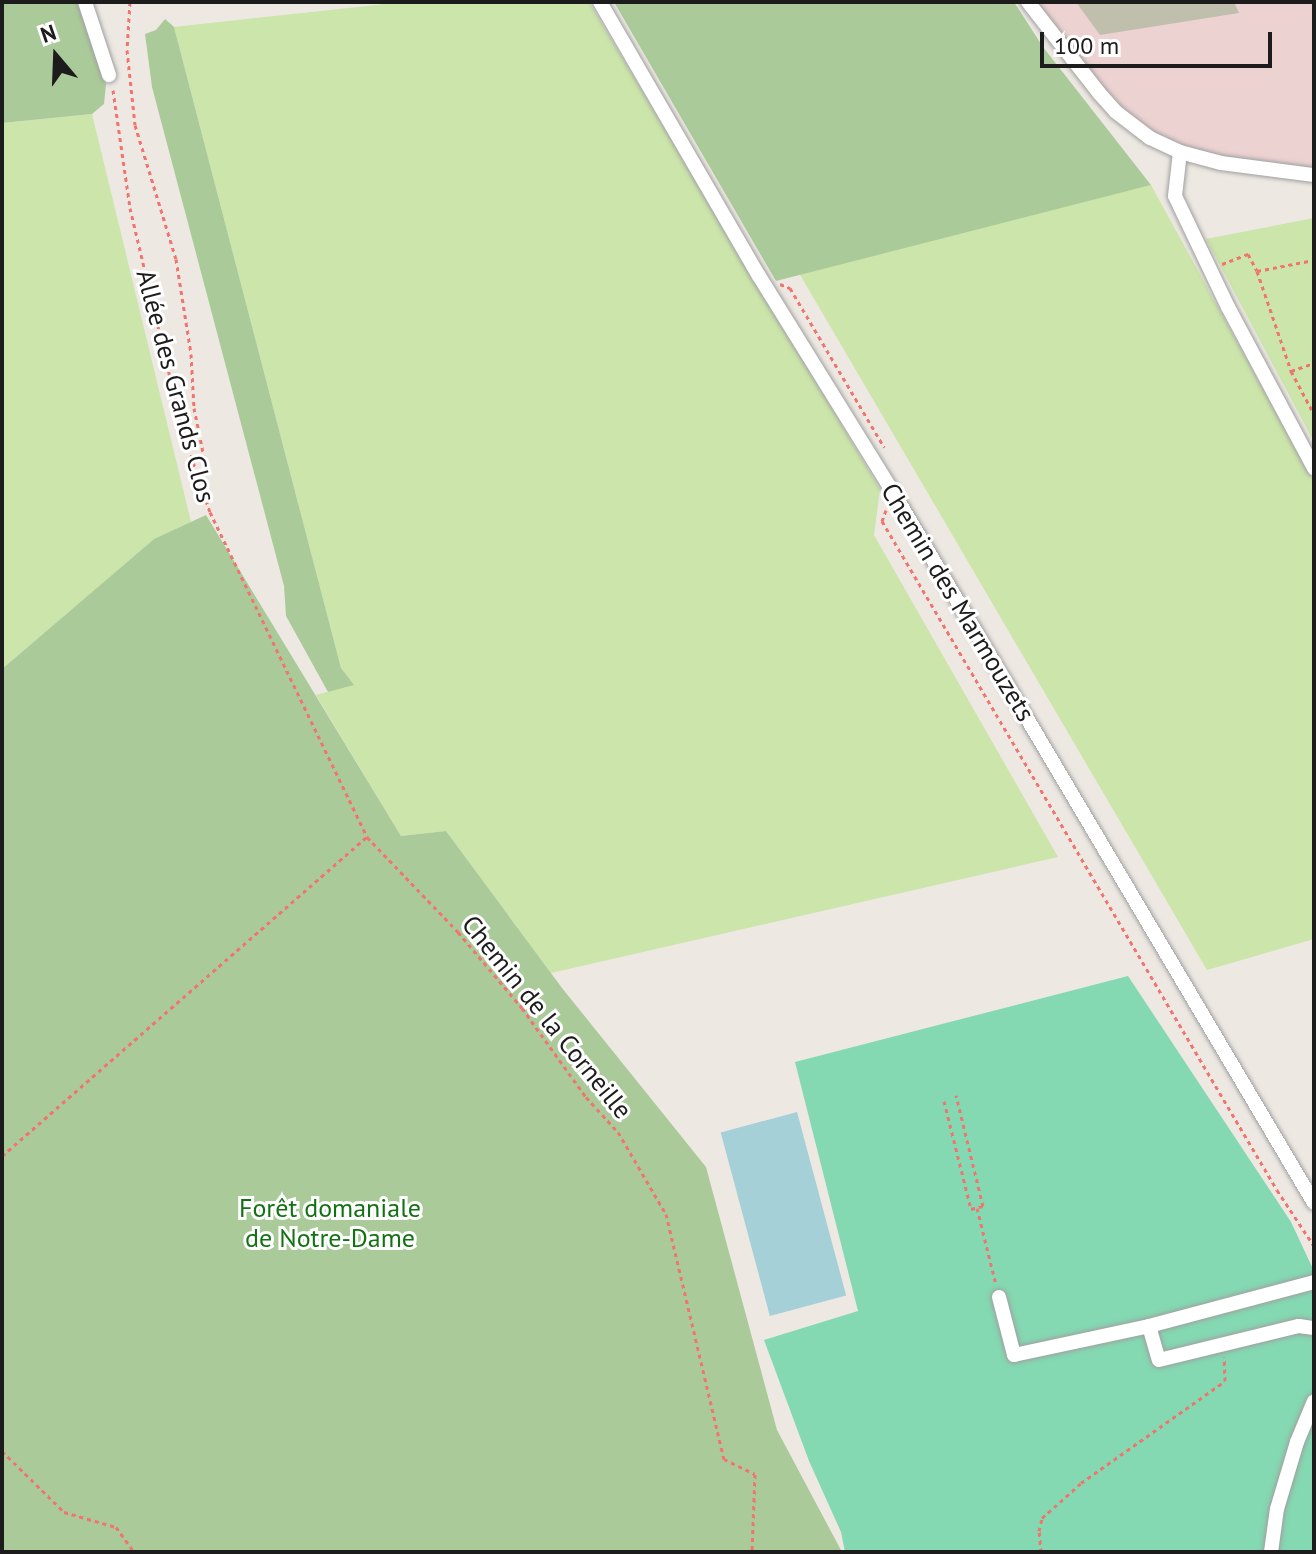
<!DOCTYPE html>
<meta charset="utf-8">
<style>
body{margin:0}
#map{position:relative;width:1316px;height:1554px;overflow:hidden;background:#ede8e2;font-family:"PT Sans",sans-serif}
div>[style]{position:absolute}
[style*='--x']{left:calc(var(--x)*1px);top:calc(var(--y)*1px);width:calc(var(--w)*1px);rotate:calc(var(--a)*1deg)}
.commercial>*{inset:0;background:#edd2d2}
.construction>*{inset:0;background:#c0bfae}
.grass>*{inset:0;background:#cbe5aa}
.forest>*{inset:0;background:#abca99}
.pitch>*{inset:0;background:#84d8b2}
.water>*{inset:0;background:#a5d0d8;transform-origin:0 0}
.path>*{height:3px;margin-top:-1.5px;transform-origin:0;background:repeating-linear-gradient(90deg,#f1746f 0 4px,transparent 0 8px)}
.roads{filter:drop-shadow(0 0 2px #a0a0a0) drop-shadow(0 0 2px #a0a0a0)}
.minor>*{height:14px;margin:-7px;padding:0 7px;transform-origin:7px;border-radius:7px;background:#fff}
span{translate:-50% -50%;white-space:nowrap;text-align:center;line-height:1.15;-webkit-text-stroke:6px #fff;paint-order:stroke}
.street-label{font-size:26px;color:#1c1c1c}
.park-label{font-size:26px;color:#127213}
.frame{position:absolute;inset:0;border:4px solid #1c1c1c;pointer-events:none}
.north{position:absolute;left:16px;top:16px;width:80px;height:80px;-webkit-text-stroke:6px #fff;paint-order:stroke;rotate:341deg;font-size:22px;font-weight:700;line-height:32px;text-align:center;color:#1c1c1c}
.north::after{content:'';display:block;margin:auto;width:28px;height:36px;background:#1c1c1c;clip-path:polygon(50% 0,100% 100%,50% 72%,0 100%)}
.scale{position:absolute;left:1040px;top:32px;width:232px;height:36px;box-sizing:border-box;border:4px solid #1c1c1c;border-top:0;padding-left:10px;font-size:24px;line-height:28px;white-space:nowrap;color:#1c1c1c;-webkit-text-stroke:6px #fff;paint-order:stroke}
</style>
<div id="map">
<div class="commercial">
<div style="clip-path:polygon(1028px 2px,1314px 2px,1314px 175px,1221px 163px,1140px 131px)"></div>
</div>
<div class="construction">
<div style="clip-path:polygon(1076px 2px,1234px 2px,1239px 13px,1100px 35px)"></div>
</div>
<div class="grass">
<div style="clip-path:polygon(404px 2px,589px 2px,880px 489px,874px 535px,1058px 857px,551px 973px,446px 831px,401px 836px,316px 695px,353px 685px,341px 668px,174px 27px)"></div>
<div style="clip-path:polygon(92px 114px,191px 522px,154px 539px,2px 669px,2px 123px)"></div>
<div style="clip-path:polygon(1151px 185px,1314px 482px,1314px 939px,1207px 970px,799px 273px)"></div>
<div style="clip-path:polygon(1314px 218px,1314px 442px,1206px 239px)"></div>
</div>
<div class="forest">
<div style="clip-path:polygon(2px 2px,78px 2px,106px 84px,104px 104px,92px 114px,2px 123px)"></div>
<div style="clip-path:polygon(614px 2px,1014px 2px,1043px 47px,1151px 185px,776px 281px)"></div>
<div style="clip-path:polygon(165px 19px,174px 27px,341px 668px,354px 685px,328px 692px,286px 616px,284px 586px,152px 87px,145px 34px,156px 30px)"></div>
<div style="clip-path:polygon(206px 515px,401px 836px,446px 831px,562px 988px,706px 1167px,777px 1430px,842px 1552px,2px 1552px,2px 669px,154px 539px)"></div>
</div>
<div class="pitch">
<div style="clip-path:polygon(1128px 976px,1291px 1222px,1314px 1271px,1314px 1552px,845px 1552px,841px 1532px,809px 1461px,764px 1340px,858px 1311px,795px 1062px)"></div>
</div>
<div class="water">
<div style="left:797px;top:1112px;width:190px;height:79px;rotate:75deg"></div>
</div>
<div class="path">
<div style="--x:130;--y:2;--w:48;--a:93.6"></div>
<div style="--x:127;--y:50;--w:75;--a:83.9"></div>
<div style="--x:135;--y:125;--w:140;--a:73"></div>
<div style="--x:176;--y:259;--w:96;--a:81"></div>
<div style="--x:191;--y:354;--w:54;--a:86.8"></div>
<div style="--x:194;--y:408;--w:70;--a:78.5"></div>
<div style="--x:113;--y:90;--w:119;--a:81.8"></div>
<div style="--x:130;--y:208;--w:230;--a:76.7"></div>
<div style="--x:183;--y:432;--w:84;--a:71.4"></div>
<div style="--x:210;--y:512;--w:361;--a:64.2"></div>
<div style="--x:1222;--y:264;--w:28;--a:-21"></div>
<div style="--x:1248;--y:254;--w:19;--a:62"></div>
<div style="--x:1257;--y:271;--w:58;--a:-10.9"></div>
<div style="--x:1257;--y:271;--w:106;--a:71.2"></div>
<div style="--x:1291;--y:371;--w:24;--a:-19"></div>
<div style="--x:780;--y:284;--w:11;--a:22"></div>
<div style="--x:790;--y:288;--w:185;--a:59.4"></div>
<div style="--x:1291;--y:371;--w:49;--a:61.9"></div>
<div style="--x:886;--y:510;--w:12;--a:110"></div>
<div style="--x:882;--y:521;--w:777;--a:59.44"></div>
<div style="--x:1277;--y:1190;--w:67;--a:56.5"></div>
<div style="--x:944;--y:1101;--w:111;--a:76"></div>
<div style="--x:971;--y:1209;--w:12;--a:-14"></div>
<div style="--x:983;--y:1206;--w:114;--a:-103.7"></div>
<div style="--x:2;--y:1156;--w:485;--a:-41.2"></div>
<div style="--x:367;--y:837;--w:132;--a:46.2"></div>
<div style="--x:458;--y:932;--w:99;--a:49.9"></div>
<div style="--x:522;--y:1008;--w:110;--a:54.3"></div>
<div style="--x:586;--y:1097;--w:47;--a:47.6"></div>
<div style="--x:618;--y:1132;--w:95;--a:59.7"></div>
<div style="--x:666;--y:1214;--w:252;--a:76.7"></div>
<div style="--x:724;--y:1459;--w:34;--a:26"></div>
<div style="--x:755;--y:1474;--w:78;--a:92.2"></div>
<div style="--x:977;--y:1208;--w:79;--a:76.1"></div>
<div style="--x:2;--y:1451;--w:87;--a:44.5"></div>
<div style="--x:64;--y:1512;--w:54;--a:16.1"></div>
<div style="--x:116;--y:1527;--w:31;--a:54"></div>
<div style="--x:1041;--y:1552;--w:21;--a:-95"></div>
<div style="--x:1039;--y:1531;--w:13;--a:-77"></div>
<div style="--x:1042;--y:1518;--w:52;--a:-41.9"></div>
<div style="--x:1081;--y:1483;--w:176;--a:-35.3"></div>
<div style="--x:1225;--y:1381;--w:24;--a:-92"></div>
</div>
<div class="roads">
<div class="minor">
<div style="--x:85;--y:2;--w:77;--a:71.8"></div>
<div style="--x:600;--y:2;--w:317;--a:59.9"></div>
<div style="--x:759;--y:276;--w:254;--a:58.2"></div>
<div style="--x:893;--y:492;--w:826;--a:59.37"></div>
<div style="--x:1028;--y:2;--w:115;--a:52"></div>
<div style="--x:1099;--y:93;--w:25;--a:48"></div>
<div style="--x:1116;--y:112;--w:43;--a:37.4"></div>
<div style="--x:1150;--y:138;--w:33;--a:25"></div>
<div style="--x:1180;--y:152;--w:42;--a:15"></div>
<div style="--x:1221;--y:163;--w:94;--a:7.4"></div>
<div style="--x:1180;--y:152;--w:44;--a:96.5"></div>
<div style="--x:1175;--y:196;--w:123;--a:64.5"></div>
<div style="--x:1228;--y:307;--w:183;--a:61.9"></div>
<div style="--x:999;--y:1297;--w:60;--a:75.5"></div>
<div style="--x:1014;--y:1355;--w:138;--a:-12.1"></div>
<div style="--x:1149;--y:1326;--w:171;--a:-14.9"></div>
<div style="--x:1149;--y:1326;--w:35;--a:74"></div>
<div style="--x:1159;--y:1360;--w:144;--a:-13.7"></div>
<div style="--x:1299;--y:1326;--w:15;--a:8"></div>
<div style="--x:1271;--y:1552;--w:43;--a:-82.1"></div>
<div style="--x:1277;--y:1509;--w:70;--a:-73.4"></div>
<div style="--x:1297;--y:1442;--w:44;--a:-67.5"></div>
</div>
</div>
<div class="street-label">
<span style="left:176px;top:386px;rotate:75deg">Allée des Grands Clos</span>
<span style="left:958px;top:602px;rotate:59deg">Chemin des Marmouzets</span>
<span style="left:547px;top:1017px;rotate:51deg">Chemin de la Corneille</span>
</div>
<div class="park-label">
<span style="left:330px;top:1223px">Forêt domaniale<br>de Notre-Dame</span>
</div>
<div class="frame"></div>
<div class="north">N</div>
<div class="scale">100 m</div>
</div>
